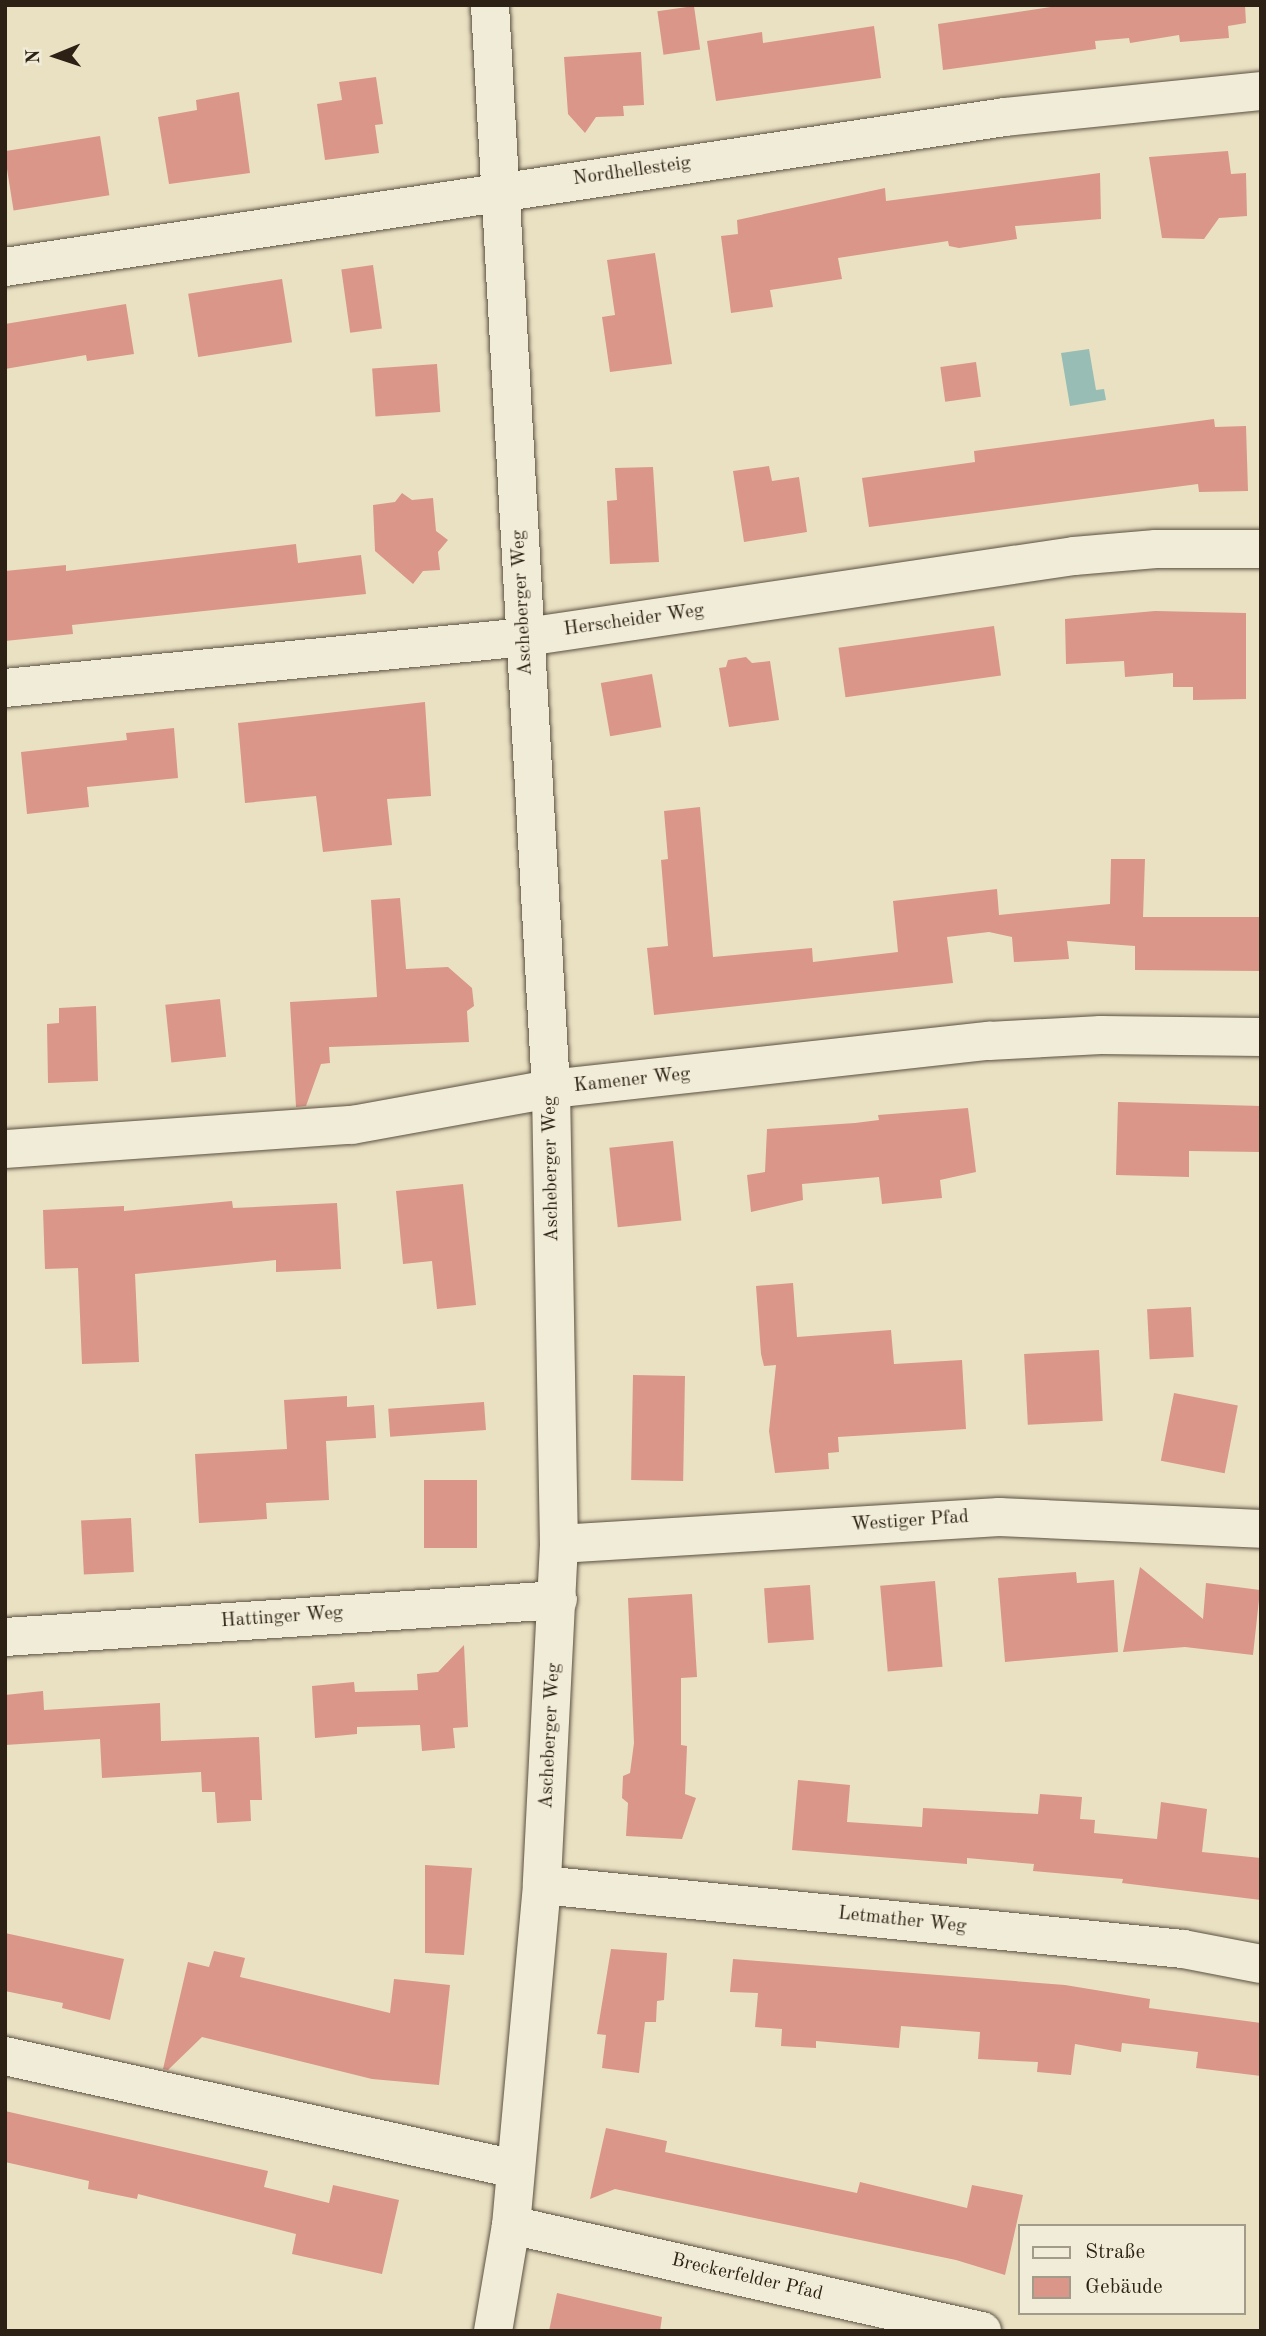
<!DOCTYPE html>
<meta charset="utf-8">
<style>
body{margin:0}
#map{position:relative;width:1266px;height:2336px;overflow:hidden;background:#eae1c3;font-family:"Old Standard TT",serif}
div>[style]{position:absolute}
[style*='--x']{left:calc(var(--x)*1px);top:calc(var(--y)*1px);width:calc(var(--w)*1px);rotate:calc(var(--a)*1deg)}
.water>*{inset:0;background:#98bdb4}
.building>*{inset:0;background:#da9688;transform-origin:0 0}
.roads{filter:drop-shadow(0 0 2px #5c5140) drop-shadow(0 0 2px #5c5140)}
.minor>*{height:38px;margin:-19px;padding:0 19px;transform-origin:19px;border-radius:19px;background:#f1ecd8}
span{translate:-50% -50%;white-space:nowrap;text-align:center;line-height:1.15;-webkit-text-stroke:5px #f1ecd8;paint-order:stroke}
.street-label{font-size:19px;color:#2c2114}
.frame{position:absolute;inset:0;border:7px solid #2c2114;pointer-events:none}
.legend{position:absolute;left:1018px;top:2224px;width:228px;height:91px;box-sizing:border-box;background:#f1ecd8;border:2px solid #a29b8a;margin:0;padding:9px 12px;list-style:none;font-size:21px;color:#2c2114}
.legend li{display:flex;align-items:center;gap:14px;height:35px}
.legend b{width:35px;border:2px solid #a29b8a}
.north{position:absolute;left:21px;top:21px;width:70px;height:70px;-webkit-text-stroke:5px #f1ecd8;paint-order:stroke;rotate:268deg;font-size:19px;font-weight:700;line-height:28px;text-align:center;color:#2c2114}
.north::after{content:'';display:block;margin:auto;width:24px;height:32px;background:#2c2114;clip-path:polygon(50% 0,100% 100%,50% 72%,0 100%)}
</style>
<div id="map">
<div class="water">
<div style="clip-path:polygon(1089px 349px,1096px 390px,1104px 389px,1106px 400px,1070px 406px,1061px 353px)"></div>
</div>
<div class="building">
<div style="clip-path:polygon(1064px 5px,1245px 5px,1246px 23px,1228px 26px,1229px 38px,1180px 42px,1179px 35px,1130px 43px,1129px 38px,1095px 41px,1096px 49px,943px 70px,938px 24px)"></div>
<div style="left:694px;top:6px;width:44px;height:37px;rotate:82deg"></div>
<div style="clip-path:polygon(874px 26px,881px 78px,716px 101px,707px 41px,762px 32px,763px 43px)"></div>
<div style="clip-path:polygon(641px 52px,644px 105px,623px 106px,624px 116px,596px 117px,585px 133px,568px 114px,564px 57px)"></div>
<div style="clip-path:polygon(376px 77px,383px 124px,375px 125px,379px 153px,325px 160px,317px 104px,342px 100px,339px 82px)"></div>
<div style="clip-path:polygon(239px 92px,250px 173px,169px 184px,158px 117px,197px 110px,196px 100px)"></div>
<div style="left:100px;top:136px;width:60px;height:97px;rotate:81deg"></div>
<div style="clip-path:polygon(1228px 151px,1231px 174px,1246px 173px,1247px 216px,1219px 218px,1204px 239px,1162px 238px,1149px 157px)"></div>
<div style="clip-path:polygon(1100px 173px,1101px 219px,1015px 226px,1017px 239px,959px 248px,949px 246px,948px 241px,838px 258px,842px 279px,770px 290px,773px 307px,731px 313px,721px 236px,738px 234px,737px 220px,885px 188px,886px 201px)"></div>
<div style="clip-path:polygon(655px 253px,672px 364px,610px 372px,602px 317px,615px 315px,607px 260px)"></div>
<div style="left:373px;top:265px;width:64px;height:32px;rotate:82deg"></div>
<div style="left:282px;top:279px;width:64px;height:95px;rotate:81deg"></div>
<div style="clip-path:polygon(126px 304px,134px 354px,87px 361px,86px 355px,5px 369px,5px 324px)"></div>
<div style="left:976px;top:362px;width:35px;height:36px;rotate:82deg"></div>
<div style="left:437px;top:364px;width:48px;height:65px;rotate:86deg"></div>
<div style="clip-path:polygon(1214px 419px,1215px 427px,1246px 426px,1248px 491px,1199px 492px,1198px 484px,869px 527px,862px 478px,975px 462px,974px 451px)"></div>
<div style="clip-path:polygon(769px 466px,772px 481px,799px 477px,807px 532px,744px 542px,733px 471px)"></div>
<div style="clip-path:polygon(653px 467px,659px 562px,610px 564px,607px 501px,617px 500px,615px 468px)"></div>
<div style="clip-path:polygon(402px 493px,412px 500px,433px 498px,436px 531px,448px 540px,438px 552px,440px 570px,423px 571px,413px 584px,375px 551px,373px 505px,395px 502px)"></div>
<div style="clip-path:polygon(296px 544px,298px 563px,361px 555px,366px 594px,72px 625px,73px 634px,5px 641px,5px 571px,66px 565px,66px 571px)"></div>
<div style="clip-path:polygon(1155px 611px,1246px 613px,1246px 699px,1193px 700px,1193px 687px,1173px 687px,1173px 673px,1125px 677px,1124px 661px,1066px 664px,1065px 619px)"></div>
<div style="left:994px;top:626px;width:50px;height:157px;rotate:82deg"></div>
<div style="clip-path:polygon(746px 657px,752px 663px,770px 661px,779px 720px,729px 727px,719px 668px,726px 667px,728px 660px)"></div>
<div style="left:652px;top:674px;width:54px;height:52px;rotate:80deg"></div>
<div style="clip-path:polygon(425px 702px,431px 796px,387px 799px,392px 845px,323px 852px,316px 796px,245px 803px,238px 723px)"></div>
<div style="clip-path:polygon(174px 728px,178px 778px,87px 787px,89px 807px,27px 814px,21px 752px,127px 740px,126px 733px)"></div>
<div style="clip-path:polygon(700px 807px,713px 957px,812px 948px,813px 962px,898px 952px,893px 901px,997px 889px,999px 915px,1110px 904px,1111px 859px,1145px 859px,1143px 917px,1261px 917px,1261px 971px,1135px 970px,1135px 946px,1067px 941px,1069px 959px,1014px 962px,1012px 937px,989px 932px,947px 937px,953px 983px,654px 1015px,647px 948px,668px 946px,661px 860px,668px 859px,664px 811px)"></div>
<div style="clip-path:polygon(400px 898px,406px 969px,448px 967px,472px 988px,474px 1006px,467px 1011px,469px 1042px,329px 1047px,330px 1063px,321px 1064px,306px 1106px,296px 1107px,290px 1002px,377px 997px,371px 900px)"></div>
<div style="left:220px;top:999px;width:58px;height:55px;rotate:84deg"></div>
<div style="clip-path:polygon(96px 1006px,98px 1081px,48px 1083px,47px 1024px,59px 1023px,59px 1008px)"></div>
<div style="clip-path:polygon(1118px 1102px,1261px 1106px,1261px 1152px,1189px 1151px,1189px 1177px,1116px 1175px)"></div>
<div style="clip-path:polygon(968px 1108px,976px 1172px,940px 1180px,942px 1198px,882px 1204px,879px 1177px,802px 1184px,803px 1200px,751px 1212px,747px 1175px,765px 1172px,767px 1129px,855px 1123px,879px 1120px,878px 1115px)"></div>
<div style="left:673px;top:1141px;width:80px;height:64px;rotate:84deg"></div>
<div style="clip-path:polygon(463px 1184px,476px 1305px,437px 1309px,432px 1261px,403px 1264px,396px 1191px)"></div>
<div style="clip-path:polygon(232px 1201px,233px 1208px,337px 1203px,341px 1269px,276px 1272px,276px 1260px,135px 1274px,139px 1362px,82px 1364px,78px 1268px,45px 1269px,43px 1210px,124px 1206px,124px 1211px)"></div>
<div style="clip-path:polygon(793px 1283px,797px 1337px,891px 1330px,894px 1364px,962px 1360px,966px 1429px,838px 1437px,839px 1452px,828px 1453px,829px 1469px,775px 1473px,769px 1431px,776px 1365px,764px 1366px,761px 1354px,756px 1286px)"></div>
<div style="left:1191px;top:1307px;width:50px;height:44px;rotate:87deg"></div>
<div style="left:1099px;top:1350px;width:71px;height:75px;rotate:87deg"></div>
<div style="left:633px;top:1375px;width:52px;height:105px;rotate:1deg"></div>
<div style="left:1174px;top:1393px;width:65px;height:69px;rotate:11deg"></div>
<div style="clip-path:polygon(347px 1396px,347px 1407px,374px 1405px,376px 1438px,326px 1441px,329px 1500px,266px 1503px,267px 1519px,199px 1523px,195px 1454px,287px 1449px,284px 1400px)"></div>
<div style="left:484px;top:1402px;width:28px;height:96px;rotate:86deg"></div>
<div style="left:477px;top:1480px;width:68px;height:53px;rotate:90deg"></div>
<div style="left:131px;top:1518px;width:54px;height:50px;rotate:87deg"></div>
<div style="clip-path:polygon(1140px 1567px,1203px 1619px,1206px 1583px,1260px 1590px,1253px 1655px,1185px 1647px,1123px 1652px)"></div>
<div style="clip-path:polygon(1076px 1572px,1077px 1583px,1114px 1580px,1118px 1652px,1005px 1662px,998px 1578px)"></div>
<div style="left:935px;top:1581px;width:86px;height:55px;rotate:85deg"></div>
<div style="left:810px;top:1585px;width:55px;height:46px;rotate:86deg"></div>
<div style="clip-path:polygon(692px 1594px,697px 1677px,681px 1678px,681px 1745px,687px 1746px,685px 1794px,696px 1798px,682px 1839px,626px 1836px,628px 1803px,622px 1798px,623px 1776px,630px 1773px,634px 1743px,628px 1598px)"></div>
<div style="clip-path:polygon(464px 1645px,468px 1727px,453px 1728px,455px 1748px,422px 1751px,420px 1725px,357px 1727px,357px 1734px,315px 1738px,312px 1686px,354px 1682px,355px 1692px,418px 1690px,417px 1674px,438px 1672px)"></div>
<div style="clip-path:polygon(43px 1691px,44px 1710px,160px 1703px,161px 1741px,259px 1737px,262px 1800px,250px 1800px,251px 1821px,217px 1823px,215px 1792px,202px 1792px,201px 1772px,102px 1778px,100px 1739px,5px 1745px,5px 1695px)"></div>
<div style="clip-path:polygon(798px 1780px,850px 1785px,847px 1822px,922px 1827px,923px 1808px,1038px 1814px,1040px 1794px,1082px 1797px,1080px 1819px,1095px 1820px,1094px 1833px,1157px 1839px,1161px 1802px,1207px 1809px,1202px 1852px,1261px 1858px,1261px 1900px,1122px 1883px,1123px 1879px,1033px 1871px,1034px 1864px,967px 1858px,967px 1864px,792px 1850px)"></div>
<div style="clip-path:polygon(425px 1865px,472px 1868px,464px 1955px,425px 1953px)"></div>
<div style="clip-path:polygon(5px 1933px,124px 1959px,110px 2020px,62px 2008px,63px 2003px,5px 1991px)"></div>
<div style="clip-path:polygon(611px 1949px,667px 1953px,664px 2000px,657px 2001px,656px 2022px,645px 2022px,639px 2073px,602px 2068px,606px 2035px,597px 2034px)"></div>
<div style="clip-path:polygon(214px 1951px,245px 1958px,240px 1977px,390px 2013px,394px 1979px,450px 1985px,439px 2085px,372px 2079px,202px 2037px,168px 2070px,163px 2069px,188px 1962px,209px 1967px)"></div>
<div style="clip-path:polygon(733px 1959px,1065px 1985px,1150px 1999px,1149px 2008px,1261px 2023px,1261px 2076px,1196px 2068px,1198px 2052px,1122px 2043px,1121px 2052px,1075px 2044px,1071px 2075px,1037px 2072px,1038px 2062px,978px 2059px,980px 2032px,901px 2026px,899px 2048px,816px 2041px,816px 2048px,781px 2046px,782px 2029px,755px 2027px,758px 1993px,730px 1992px)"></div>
<div style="clip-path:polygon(5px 2111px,268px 2171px,264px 2187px,329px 2203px,333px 2185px,399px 2200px,382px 2274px,292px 2254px,296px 2234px,138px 2194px,137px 2199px,88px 2189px,89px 2181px,5px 2162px)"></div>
<div style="clip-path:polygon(606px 2128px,667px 2141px,665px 2152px,857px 2193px,860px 2182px,967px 2208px,972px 2185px,1023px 2195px,1005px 2275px,956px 2260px,615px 2189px,590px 2199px)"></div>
<div style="clip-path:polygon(557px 2293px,662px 2317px,660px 2331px,549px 2331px)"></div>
</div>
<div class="roads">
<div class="minor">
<div style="--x:490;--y:5;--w:1086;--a:86.78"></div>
<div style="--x:551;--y:1089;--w:455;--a:89"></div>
<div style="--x:559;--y:1544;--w:341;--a:92.9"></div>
<div style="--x:542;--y:1885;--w:341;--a:95.2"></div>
<div style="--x:511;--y:2225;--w:108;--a:99.6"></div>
<div style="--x:5;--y:267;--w:1011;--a:-8.53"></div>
<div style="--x:1005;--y:117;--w:257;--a:-5.8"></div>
<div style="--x:5;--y:688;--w:523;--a:-5.59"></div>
<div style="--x:526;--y:637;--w:554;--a:-8.41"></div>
<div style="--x:1074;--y:556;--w:82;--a:-4.9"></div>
<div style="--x:1156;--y:549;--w:105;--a:0"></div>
<div style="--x:5;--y:1149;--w:348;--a:-4"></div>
<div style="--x:352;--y:1125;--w:202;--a:-10.3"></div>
<div style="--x:551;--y:1089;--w:441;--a:-6.3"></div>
<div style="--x:989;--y:1041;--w:112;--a:-3.1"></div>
<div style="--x:1101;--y:1035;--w:160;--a:0.7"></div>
<div style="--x:559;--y:1544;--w:441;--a:-3.5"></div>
<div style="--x:999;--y:1517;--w:262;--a:2.6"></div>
<div style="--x:5;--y:1637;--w:554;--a:-3.83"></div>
<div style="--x:542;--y:1885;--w:644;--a:5.7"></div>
<div style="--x:1183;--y:1949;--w:79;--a:10.9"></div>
<div style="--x:5;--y:2056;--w:522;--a:12.49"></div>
<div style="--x:511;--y:2225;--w:483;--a:12.7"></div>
</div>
</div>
<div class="street-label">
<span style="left:632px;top:172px;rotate:-8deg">Nordhellesteig</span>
<span style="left:523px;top:603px;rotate:-93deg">Ascheberger Weg</span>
<span style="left:634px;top:621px;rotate:-8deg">Herscheider Weg</span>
<span style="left:632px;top:1081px;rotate:-6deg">Kamener Weg</span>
<span style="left:552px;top:1169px;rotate:-91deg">Ascheberger Weg</span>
<span style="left:910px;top:1522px;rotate:-4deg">Westiger Pfad</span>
<span style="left:282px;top:1618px;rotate:-4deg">Hattinger Weg</span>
<span style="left:551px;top:1736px;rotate:-87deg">Ascheberger Weg</span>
<span style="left:902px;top:1921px;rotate:6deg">Letmather Weg</span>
<span style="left:747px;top:2278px;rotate:13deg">Breckerfelder Pfad</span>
</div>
<div class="frame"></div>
<ul class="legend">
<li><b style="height:9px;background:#f1ecd8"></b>Straße</li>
<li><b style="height:19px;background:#da9688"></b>Gebäude</li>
</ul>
<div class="north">N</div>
</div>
